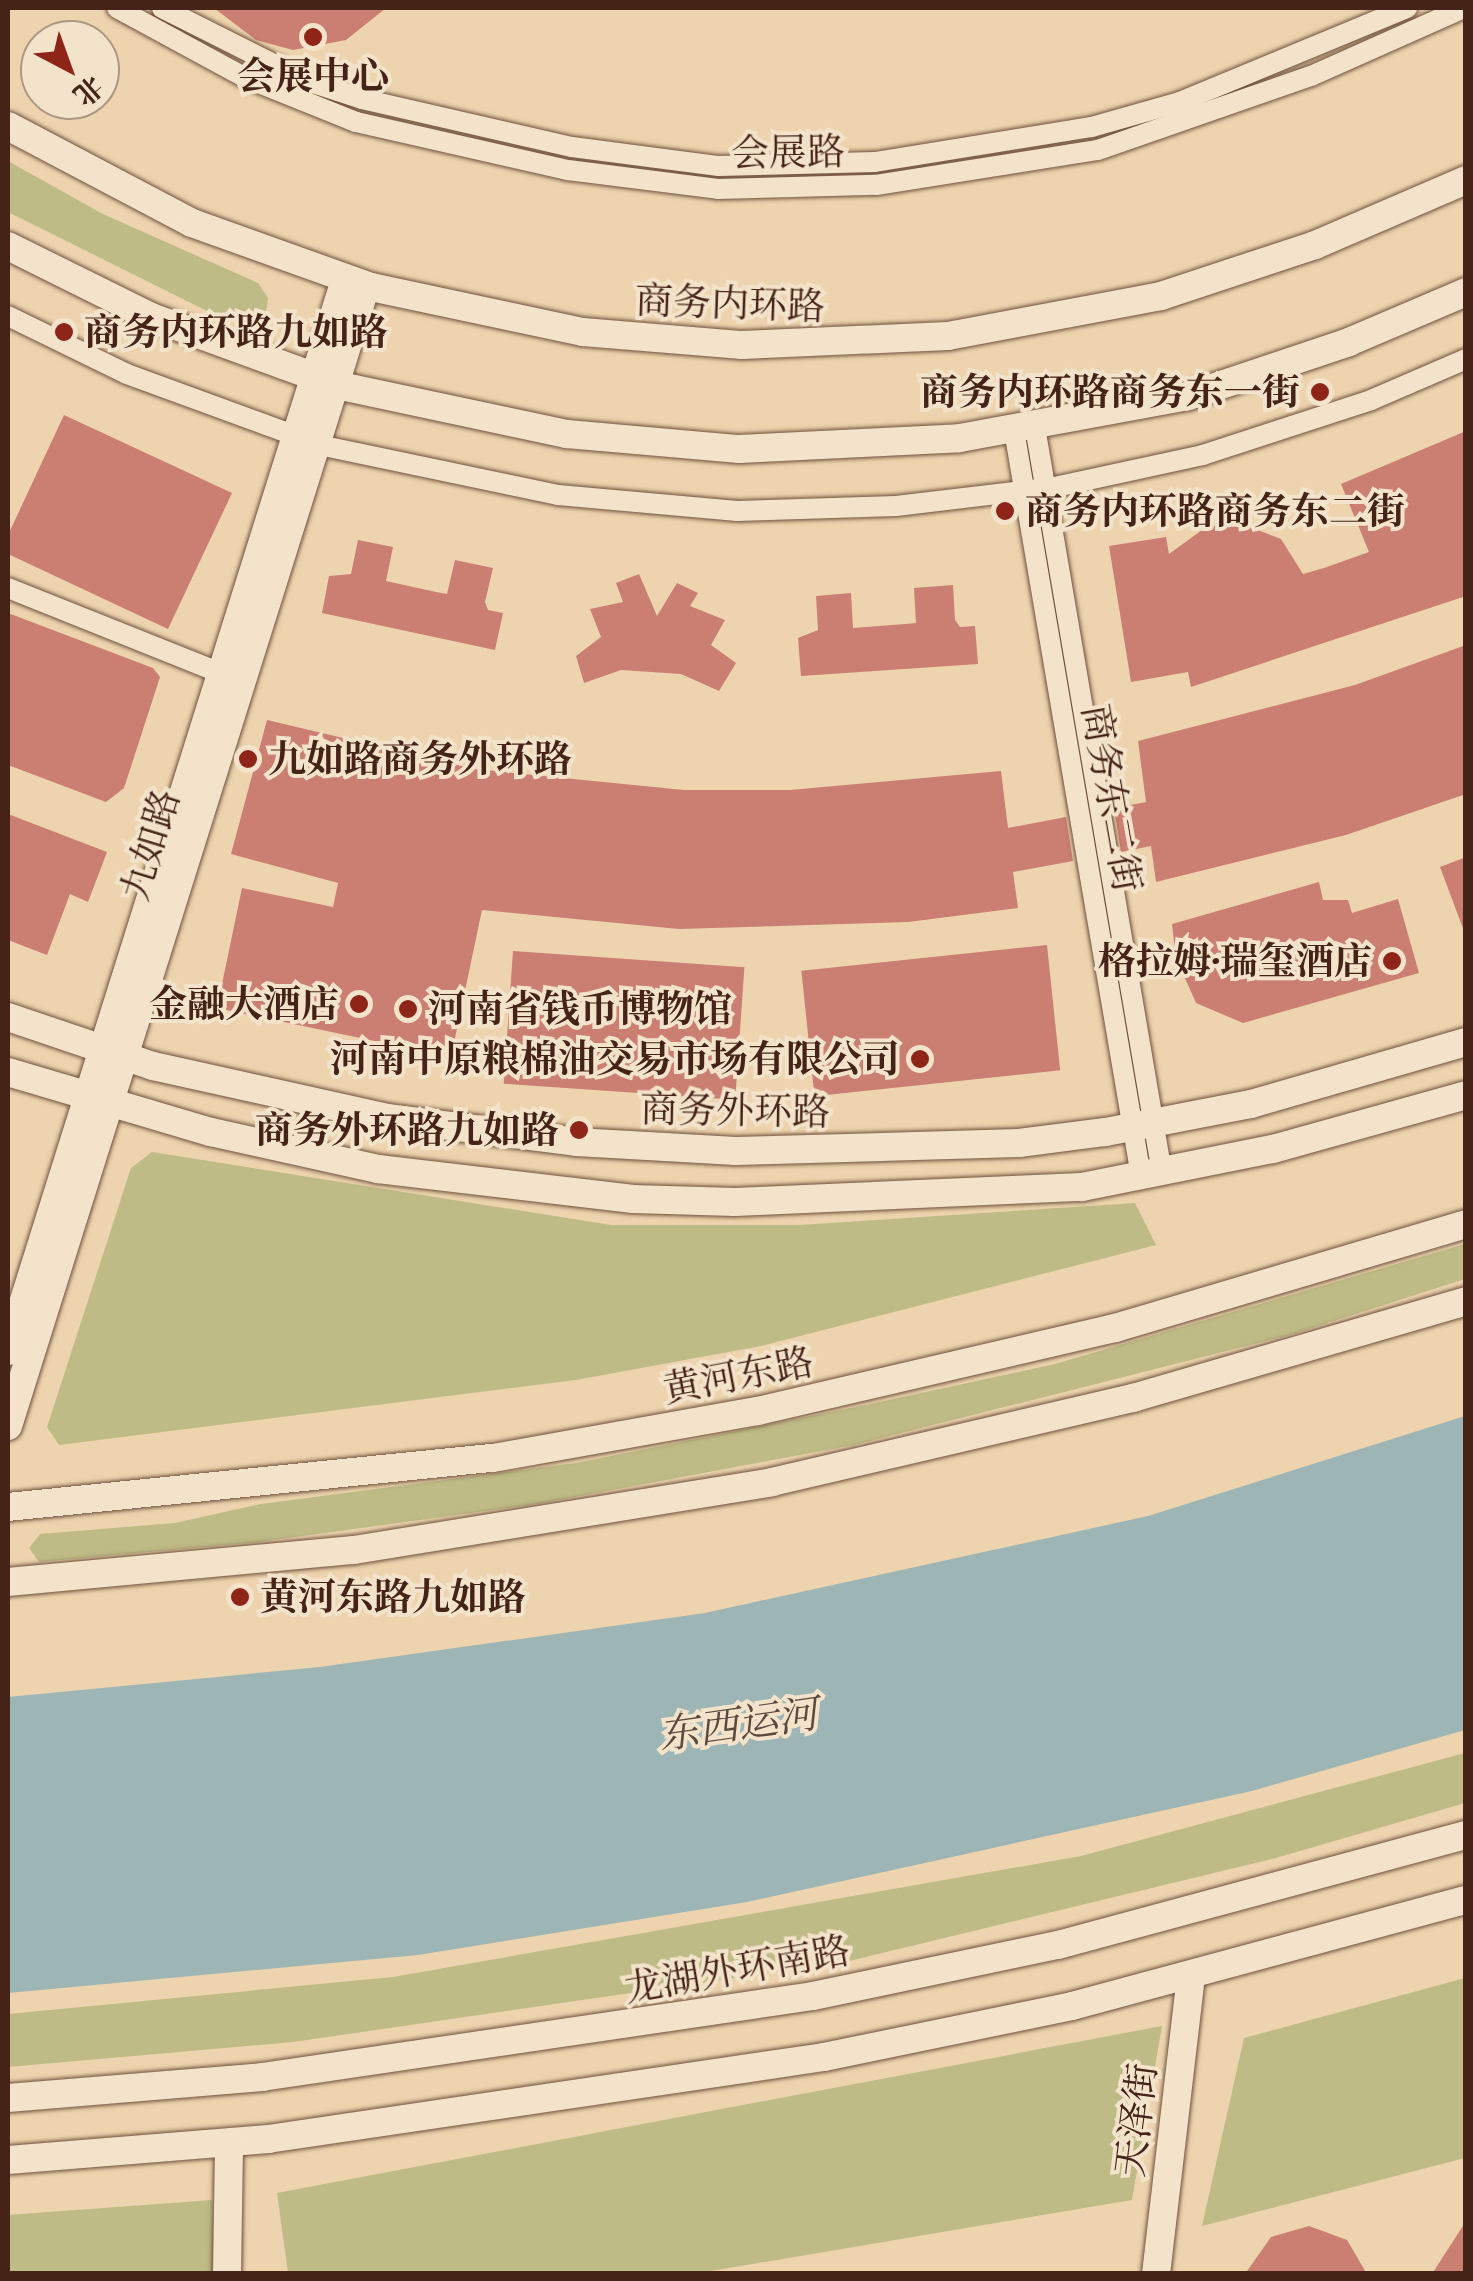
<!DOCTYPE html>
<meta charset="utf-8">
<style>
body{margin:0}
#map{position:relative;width:1473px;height:2281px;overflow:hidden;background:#edd4ae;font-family:"Gentium Book Plus","Noto Serif SC",serif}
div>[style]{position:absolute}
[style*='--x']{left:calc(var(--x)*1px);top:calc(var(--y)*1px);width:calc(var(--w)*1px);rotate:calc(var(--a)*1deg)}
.green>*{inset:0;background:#bebb86}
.water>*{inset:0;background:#9db5b5}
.building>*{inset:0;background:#cb7e72;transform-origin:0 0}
.roads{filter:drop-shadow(0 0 2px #6f503d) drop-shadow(0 0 2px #6f503d)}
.street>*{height:20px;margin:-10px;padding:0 10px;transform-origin:10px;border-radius:10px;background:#f3e3ca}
.secondary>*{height:28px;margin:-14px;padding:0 14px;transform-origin:14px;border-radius:14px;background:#f3e3ca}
.dots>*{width:28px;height:28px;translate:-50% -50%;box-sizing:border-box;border:5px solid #f3e3ca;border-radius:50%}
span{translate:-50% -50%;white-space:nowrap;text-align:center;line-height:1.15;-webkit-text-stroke:8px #f3e3ca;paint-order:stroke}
.poi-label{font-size:38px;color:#452417;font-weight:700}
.left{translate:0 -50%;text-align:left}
.right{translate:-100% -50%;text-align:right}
.street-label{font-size:38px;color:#452417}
.water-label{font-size:40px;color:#5b483e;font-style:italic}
.frame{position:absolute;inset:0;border:10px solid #452417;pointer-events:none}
.north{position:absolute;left:20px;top:20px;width:100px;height:100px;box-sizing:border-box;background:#f3e3ca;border:2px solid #ad9782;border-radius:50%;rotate:139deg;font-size:28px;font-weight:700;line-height:40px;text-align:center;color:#452417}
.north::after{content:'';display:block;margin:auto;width:35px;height:45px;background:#8f2418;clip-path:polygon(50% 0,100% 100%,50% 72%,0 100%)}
</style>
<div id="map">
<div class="green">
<div style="clip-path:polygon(8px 161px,103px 214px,258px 283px,268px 298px,266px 314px,245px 325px,209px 312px,8px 212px)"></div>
<div style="clip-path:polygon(152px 1152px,611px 1225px,799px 1225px,1135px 1203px,1156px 1245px,761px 1346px,576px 1380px,59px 1445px,47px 1427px,131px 1168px)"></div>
<div style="clip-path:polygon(1465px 1244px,1465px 1279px,1290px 1335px,854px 1445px,537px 1504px,259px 1542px,39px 1562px,29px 1548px,40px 1534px,175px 1523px,261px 1504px,576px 1463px,866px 1405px,1055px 1364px)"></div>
<div style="clip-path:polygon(1465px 1753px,1465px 1803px,1276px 1858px,845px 1962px,293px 2042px,8px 2067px,8px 2014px,393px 1977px,1081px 1856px)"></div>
<div style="clip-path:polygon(1465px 1978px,1465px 2158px,1202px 2226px,1244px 2038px)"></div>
<div style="clip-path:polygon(1162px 2026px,1132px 2200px,699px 2273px,288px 2273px,277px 2193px)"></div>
<div style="clip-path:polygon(212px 2200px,214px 2273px,8px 2274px,8px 2215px)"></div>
</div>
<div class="water">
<div style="clip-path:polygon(1465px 1416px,1465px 1730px,1252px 1791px,747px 1902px,418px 1955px,8px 1993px,8px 1697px,320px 1667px,705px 1613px,1148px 1516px)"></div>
</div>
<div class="building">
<div style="clip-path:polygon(214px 8px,386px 8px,346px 40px,293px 50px,256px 40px)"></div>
<div style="clip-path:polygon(64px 415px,232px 493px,168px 629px,8px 554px,8px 535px)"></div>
<div style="clip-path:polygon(1466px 431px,1466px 596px,1191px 687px,1188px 672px,1131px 682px,1109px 546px,1166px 537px,1169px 554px,1205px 528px,1235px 521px,1281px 539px,1303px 574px,1324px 568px,1369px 552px,1341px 484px)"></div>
<div style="clip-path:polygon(358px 540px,393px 547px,386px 581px,436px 592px,447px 594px,455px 560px,493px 568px,485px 602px,488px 610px,503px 613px,495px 650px,322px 613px,329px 576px,351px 574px)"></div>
<div style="clip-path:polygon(639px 574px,657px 616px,677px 583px,698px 593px,690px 606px,725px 620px,711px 645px,736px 663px,719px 691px,681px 674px,621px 670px,584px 683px,576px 656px,601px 637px,590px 609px,623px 602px,616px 583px)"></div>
<div style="clip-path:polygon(953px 585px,955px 620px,960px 627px,975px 626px,978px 664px,801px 676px,798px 638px,818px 630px,816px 596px,851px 593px,853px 628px,905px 624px,916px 623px,914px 588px)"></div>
<div style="clip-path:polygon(8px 613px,153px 668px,160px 677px,124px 788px,106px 802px,8px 765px)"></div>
<div style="clip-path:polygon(1466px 645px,1466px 794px,1346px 835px,1156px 882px,1151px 846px,1121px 852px,1114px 808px,1146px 802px,1138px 741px,1355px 685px)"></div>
<div style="clip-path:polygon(267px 720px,474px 769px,684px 790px,790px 790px,1001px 771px,1008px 828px,1066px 817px,1073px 861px,1013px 872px,1018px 908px,908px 922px,679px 929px,482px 910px,451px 1057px,217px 1008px,242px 888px,333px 907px,338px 883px,231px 854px)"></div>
<div style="clip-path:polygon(8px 814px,107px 852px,88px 902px,70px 894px,47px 955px,8px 940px)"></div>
<div style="clip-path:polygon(1466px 857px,1466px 931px,1464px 931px,1440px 867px)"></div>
<div style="clip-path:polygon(1319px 882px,1323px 900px,1348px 900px,1352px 913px,1398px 899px,1419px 973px,1243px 1023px,1196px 1003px,1176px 958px,1172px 924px)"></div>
<div style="left:1047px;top:945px;width:126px;height:247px;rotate:84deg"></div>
<div style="left:513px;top:951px;width:232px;height:133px;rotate:4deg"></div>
<div style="clip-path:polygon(1466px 2221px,1466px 2274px,1432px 2274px)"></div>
<div style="clip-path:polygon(1309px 2226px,1347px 2240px,1367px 2274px,1245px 2274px,1271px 2237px)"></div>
</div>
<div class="roads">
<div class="street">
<div style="--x:117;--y:8;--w:145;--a:28.5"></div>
<div style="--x:244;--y:77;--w:121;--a:21.9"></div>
<div style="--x:356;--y:122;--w:217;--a:12.8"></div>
<div style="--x:568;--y:170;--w:151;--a:7.2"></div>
<div style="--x:718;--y:189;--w:158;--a:-1.5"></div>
<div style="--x:876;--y:185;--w:225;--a:-9"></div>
<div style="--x:1098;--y:150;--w:225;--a:-19.2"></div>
<div style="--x:1311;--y:76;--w:167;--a:-24"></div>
<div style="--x:162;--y:8;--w:162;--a:26.7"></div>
<div style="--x:307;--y:81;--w:58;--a:18.1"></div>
<div style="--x:362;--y:99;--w:215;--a:12.9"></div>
<div style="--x:572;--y:147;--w:148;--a:7.4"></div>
<div style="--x:719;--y:166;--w:156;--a:-1.5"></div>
<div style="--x:875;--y:162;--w:220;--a:-9.2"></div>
<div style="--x:1092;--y:127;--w:91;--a:-15.9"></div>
<div style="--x:1180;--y:102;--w:246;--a:-22.5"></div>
<div style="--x:8;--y:316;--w:132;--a:26"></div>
<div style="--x:127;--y:374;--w:210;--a:20.1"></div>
<div style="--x:324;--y:446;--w:239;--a:11.8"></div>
<div style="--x:558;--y:495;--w:180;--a:5.1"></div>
<div style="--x:737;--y:511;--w:159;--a:-1.8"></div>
<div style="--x:896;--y:506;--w:160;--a:-6.8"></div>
<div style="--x:1055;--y:487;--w:151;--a:-12.2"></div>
<div style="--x:1203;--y:455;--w:177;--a:-18.1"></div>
<div style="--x:1371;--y:400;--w:103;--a:-23.3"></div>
<div style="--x:1035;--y:427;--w:757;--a:80.34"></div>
<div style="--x:1014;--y:430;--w:757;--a:80.34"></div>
<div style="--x:8;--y:588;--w:226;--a:21.8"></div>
</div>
<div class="secondary">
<div style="--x:8;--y:126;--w:208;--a:27.8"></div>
<div style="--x:192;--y:223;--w:190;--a:19.7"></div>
<div style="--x:371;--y:287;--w:217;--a:12"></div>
<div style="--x:583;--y:332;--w:160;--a:4.7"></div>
<div style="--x:742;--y:345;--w:206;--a:-2.5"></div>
<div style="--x:948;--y:336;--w:217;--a:-10.6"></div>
<div style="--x:1161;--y:296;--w:162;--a:-18.3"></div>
<div style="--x:1315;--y:245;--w:164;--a:-23.3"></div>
<div style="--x:8;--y:246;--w:160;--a:26.4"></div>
<div style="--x:151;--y:317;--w:202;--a:20"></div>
<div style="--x:341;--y:386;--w:231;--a:12"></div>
<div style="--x:567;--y:434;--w:173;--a:5"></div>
<div style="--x:739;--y:449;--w:221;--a:-2.8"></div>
<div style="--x:960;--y:438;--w:232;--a:-10.4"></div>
<div style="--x:1188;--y:396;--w:170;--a:-18.5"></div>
<div style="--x:1349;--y:342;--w:127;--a:-23.1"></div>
<div style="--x:8;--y:1017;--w:153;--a:18.7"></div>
<div style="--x:153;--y:1066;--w:240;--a:12.5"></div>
<div style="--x:387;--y:1118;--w:191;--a:7.2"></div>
<div style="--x:576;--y:1142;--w:160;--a:3.2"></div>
<div style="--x:736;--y:1151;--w:283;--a:-1.6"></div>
<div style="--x:1019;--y:1143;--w:87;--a:-7.3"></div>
<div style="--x:1105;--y:1132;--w:149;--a:-10.9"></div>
<div style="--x:1251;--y:1104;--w:224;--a:-16.1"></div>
<div style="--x:8;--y:1072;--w:212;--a:16.5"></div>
<div style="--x:211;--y:1132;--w:171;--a:12.5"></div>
<div style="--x:378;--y:1169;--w:257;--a:6.7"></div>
<div style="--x:633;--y:1199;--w:102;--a:1.7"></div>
<div style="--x:735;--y:1202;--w:347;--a:-2.5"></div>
<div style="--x:1082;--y:1187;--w:195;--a:-11.3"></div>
<div style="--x:1273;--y:1149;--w:200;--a:-15.6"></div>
<div style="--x:8;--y:1351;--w:1123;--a:-72.53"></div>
<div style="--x:8;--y:1426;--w:1195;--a:-72.57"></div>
<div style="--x:8;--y:1507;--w:487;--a:-5.8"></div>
<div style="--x:493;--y:1458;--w:269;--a:-10.1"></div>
<div style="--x:758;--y:1411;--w:367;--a:-13.1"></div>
<div style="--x:1115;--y:1328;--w:366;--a:-16.5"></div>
<div style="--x:8;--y:1582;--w:347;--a:-5.3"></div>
<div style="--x:354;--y:1550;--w:423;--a:-9.2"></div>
<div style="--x:772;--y:1482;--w:371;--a:-13.1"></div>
<div style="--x:1133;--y:1398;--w:347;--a:-16.2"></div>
<div style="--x:8;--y:2098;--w:255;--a:-4.7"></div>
<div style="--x:262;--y:2077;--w:557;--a:-8.36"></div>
<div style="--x:813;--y:1996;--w:250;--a:-11.8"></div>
<div style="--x:1058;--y:1945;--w:423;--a:-15.1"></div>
<div style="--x:8;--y:2160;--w:261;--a:-4.6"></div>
<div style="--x:268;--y:2139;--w:562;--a:-8.39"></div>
<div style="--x:824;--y:2057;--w:253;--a:-11.6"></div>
<div style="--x:1072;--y:2006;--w:408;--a:-15.1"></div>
<div style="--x:227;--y:2274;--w:131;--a:-89.1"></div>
<div style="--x:1156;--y:2274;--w:300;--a:-83.3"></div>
</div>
</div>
<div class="dots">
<div style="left:313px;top:37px;background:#8f2418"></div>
<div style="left:64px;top:332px;background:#8f2418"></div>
<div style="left:1320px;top:392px;background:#8f2418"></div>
<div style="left:1005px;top:511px;background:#8f2418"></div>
<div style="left:248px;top:759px;background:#8f2418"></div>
<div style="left:1392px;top:961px;background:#8f2418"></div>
<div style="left:359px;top:1004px;background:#8f2418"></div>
<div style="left:408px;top:1009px;background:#8f2418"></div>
<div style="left:920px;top:1059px;background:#8f2418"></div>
<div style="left:579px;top:1130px;background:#8f2418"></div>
<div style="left:240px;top:1597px;background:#8f2418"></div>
</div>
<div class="poi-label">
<span style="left:313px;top:76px">会展中心</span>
<span class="left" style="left:84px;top:332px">商务内环路九如路</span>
<span class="right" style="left:1300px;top:392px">商务内环路商务东一街</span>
<span class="left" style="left:1025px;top:511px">商务内环路商务东二街</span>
<span class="left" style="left:268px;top:759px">九如路商务外环路</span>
<span class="right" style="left:1372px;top:961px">格拉姆·瑞玺酒店</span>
<span class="right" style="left:339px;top:1004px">金融大酒店</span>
<span class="left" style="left:428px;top:1009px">河南省钱币博物馆</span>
<span class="right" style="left:900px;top:1059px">河南中原粮棉油交易市场有限公司</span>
<span class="right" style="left:559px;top:1130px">商务外环路九如路</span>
<span class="left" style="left:260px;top:1597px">黄河东路九如路</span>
</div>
<div class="street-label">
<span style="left:788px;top:152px;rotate:-1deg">会展路</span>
<span style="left:730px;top:303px;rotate:2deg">商务内环路</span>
<span style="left:1112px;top:798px;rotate:80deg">商务东二街</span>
<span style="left:150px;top:845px;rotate:-73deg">九如路</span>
<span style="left:735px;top:1110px;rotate:1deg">商务外环路</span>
<span style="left:738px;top:1375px;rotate:-11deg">黄河东路</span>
<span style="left:737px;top:1969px;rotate:-10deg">龙湖外环南路</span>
<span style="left:1136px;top:2120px;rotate:-83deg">天泽街</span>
</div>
<div class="water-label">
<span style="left:738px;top:1724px;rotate:-8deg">东西运河</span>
</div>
<div class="frame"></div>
<div class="north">北</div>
</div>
